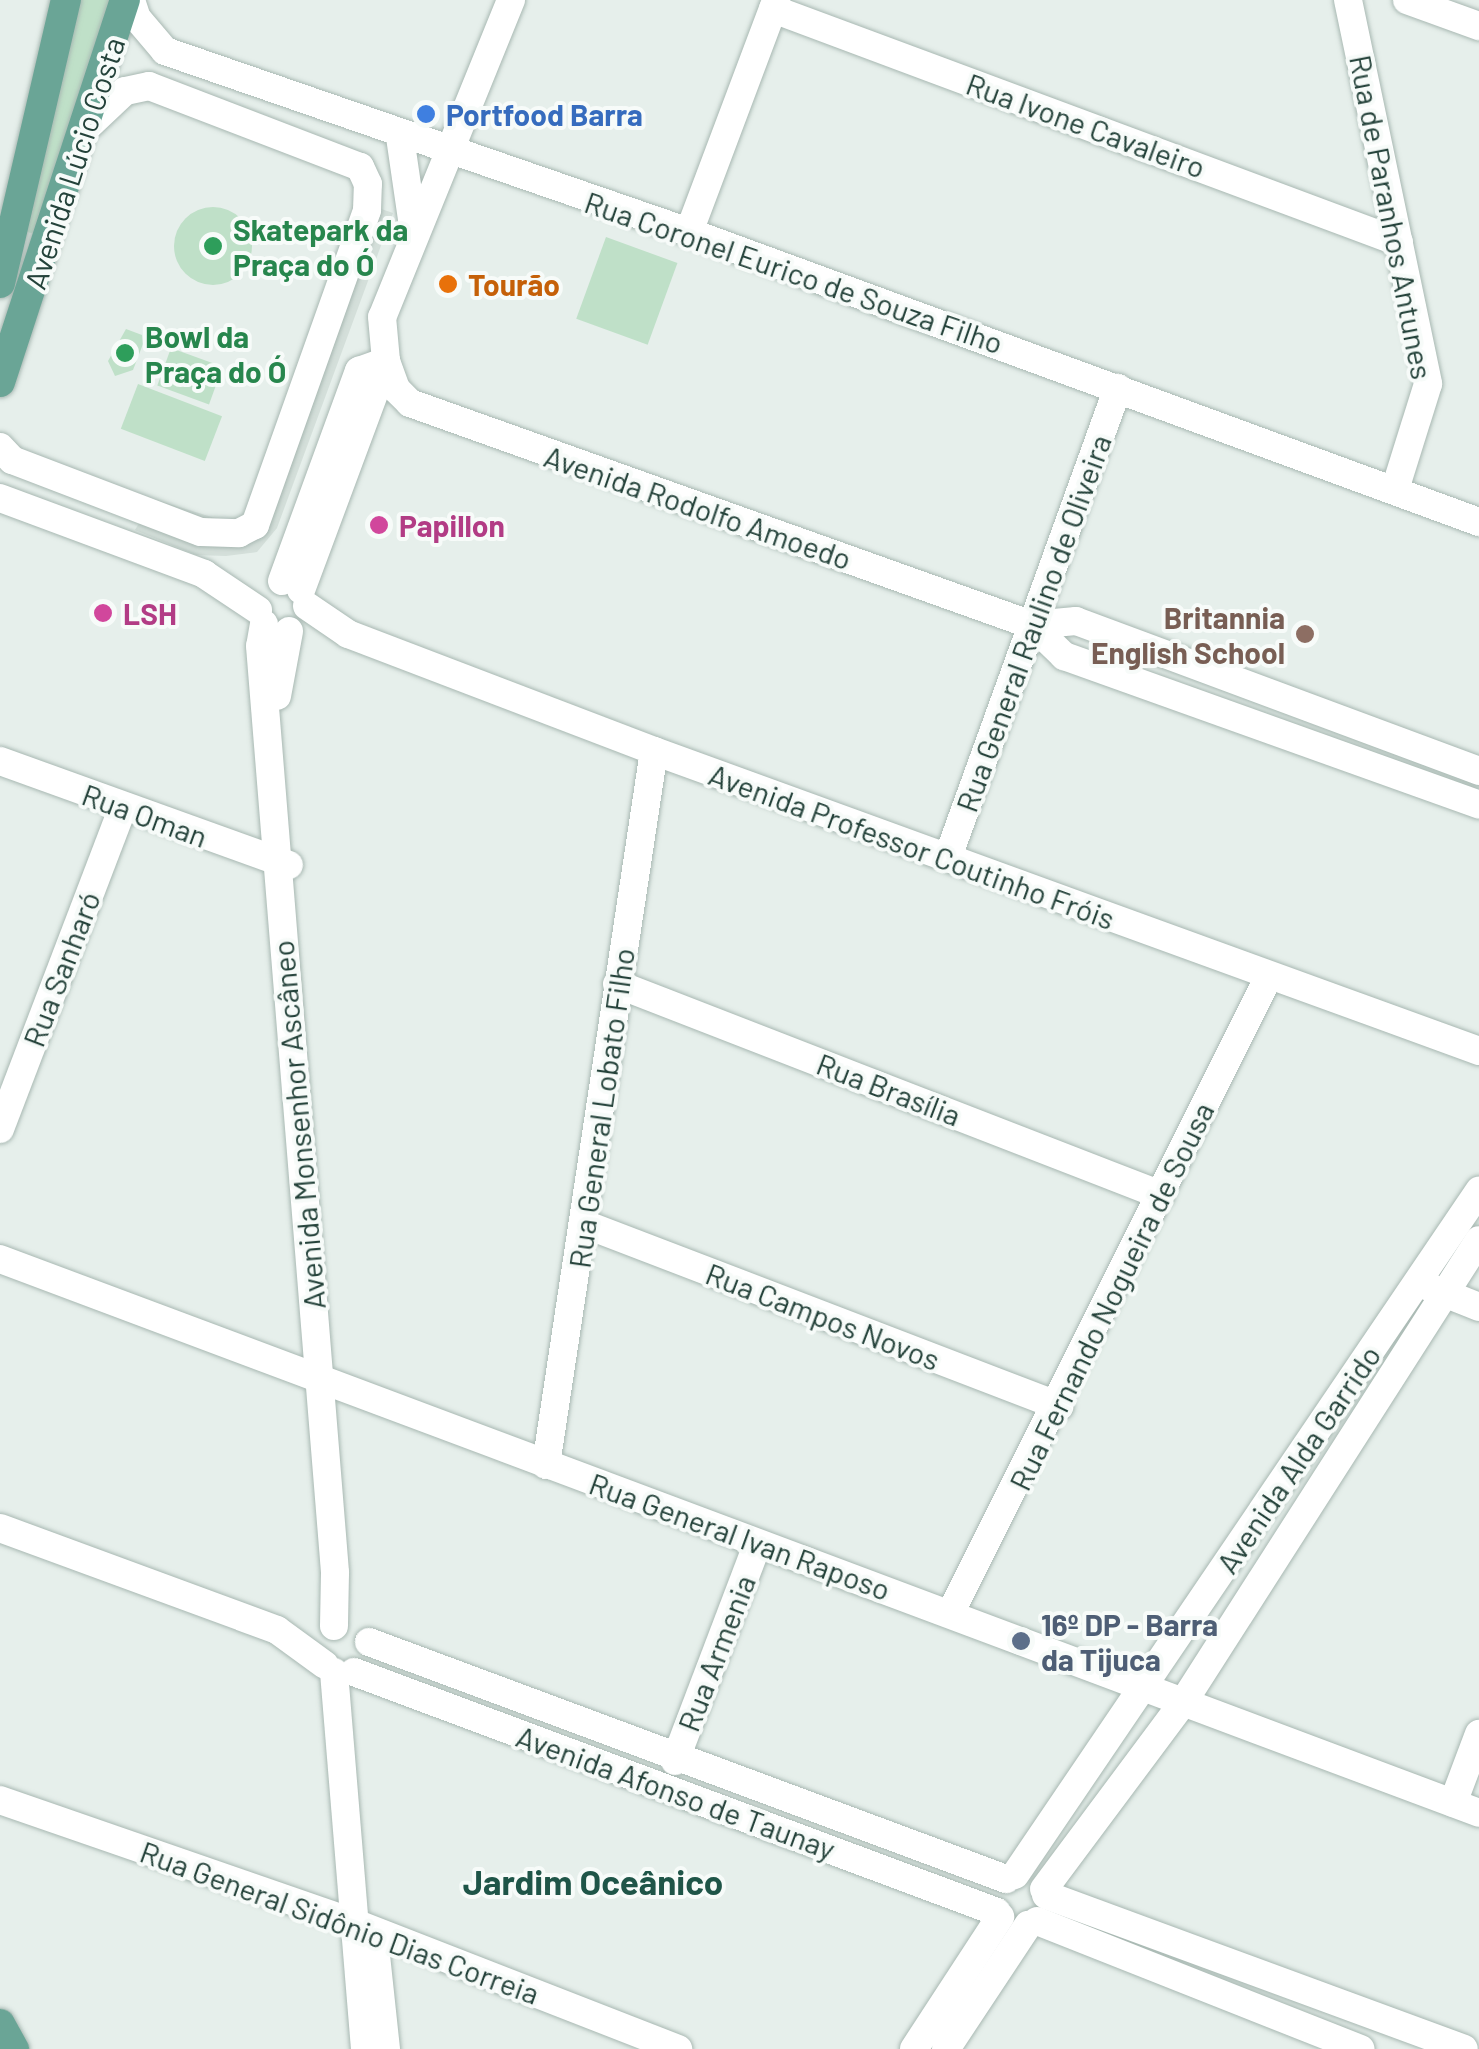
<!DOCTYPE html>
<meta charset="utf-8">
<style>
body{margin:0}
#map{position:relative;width:1479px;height:2049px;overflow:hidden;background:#e6efeb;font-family:Barlow,sans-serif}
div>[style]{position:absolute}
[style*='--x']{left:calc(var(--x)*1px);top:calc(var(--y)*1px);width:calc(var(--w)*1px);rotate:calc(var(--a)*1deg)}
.built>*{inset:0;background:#d4dfda}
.green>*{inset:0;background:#bfe0c8;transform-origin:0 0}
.round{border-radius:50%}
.roads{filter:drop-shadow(0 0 2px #a8b8b2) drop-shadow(0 0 2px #a8b8b2)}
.minor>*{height:28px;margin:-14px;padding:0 14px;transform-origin:14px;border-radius:14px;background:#fff}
.major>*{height:30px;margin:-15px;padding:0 15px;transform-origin:15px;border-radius:15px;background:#6aa596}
.dots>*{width:28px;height:28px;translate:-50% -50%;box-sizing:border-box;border:5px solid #f7fbf9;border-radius:50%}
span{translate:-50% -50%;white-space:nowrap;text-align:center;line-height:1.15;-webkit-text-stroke:8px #f7fbf9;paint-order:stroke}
.shop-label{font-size:30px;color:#366cbe;font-weight:700}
.left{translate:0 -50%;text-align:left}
.street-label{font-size:30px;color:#24423a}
.leisure-label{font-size:30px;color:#27864d;font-weight:700}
.food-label{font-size:30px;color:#c56008;font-weight:700}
.hotel-label{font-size:30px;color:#b23c85;font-weight:700}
.education-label{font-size:30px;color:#785e54;font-weight:700}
.right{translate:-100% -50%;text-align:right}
.service-label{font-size:30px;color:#4e5e75;font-weight:700}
.quarter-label{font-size:35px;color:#1f5548;font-weight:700}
</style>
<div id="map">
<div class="built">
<div style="clip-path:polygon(364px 203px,393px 213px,277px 528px,257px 552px,226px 556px,196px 555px,135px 530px,153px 499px,241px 526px)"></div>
</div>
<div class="green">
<div style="clip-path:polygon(77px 0,111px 0,40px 235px,27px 232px)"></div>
<div class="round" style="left:174px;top:207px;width:78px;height:78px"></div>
<div style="left:606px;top:237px;width:76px;height:87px;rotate:20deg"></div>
<div style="clip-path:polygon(126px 329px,142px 335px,143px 344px,133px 370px,115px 376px,108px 361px)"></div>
<div style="left:171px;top:348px;width:55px;height:40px;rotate:20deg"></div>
<div style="left:138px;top:384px;width:90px;height:48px;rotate:21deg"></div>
</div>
<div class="roads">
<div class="minor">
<div style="--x:131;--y:0;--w:19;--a:72"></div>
<div style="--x:137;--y:18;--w:43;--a:49.7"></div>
<div style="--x:165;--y:51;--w:554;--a:19.06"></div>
<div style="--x:689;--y:232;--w:842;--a:20.16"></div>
<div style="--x:511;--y:0;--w:342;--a:112.1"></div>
<div style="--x:382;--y:317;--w:44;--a:84.8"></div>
<div style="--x:386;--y:361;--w:30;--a:70"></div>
<div style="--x:396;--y:389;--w:20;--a:45"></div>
<div style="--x:410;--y:403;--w:660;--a:19.64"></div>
<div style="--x:1032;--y:625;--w:45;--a:44.1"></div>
<div style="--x:1064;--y:656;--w:441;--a:19.7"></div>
<div style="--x:1348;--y:0;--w:392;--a:78.2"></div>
<div style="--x:1428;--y:384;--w:110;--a:107.4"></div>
<div style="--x:1407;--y:0;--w:77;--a:19.9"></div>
<div style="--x:773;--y:9;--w:668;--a:20.42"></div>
<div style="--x:400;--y:137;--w:97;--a:81.7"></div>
<div style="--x:689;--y:232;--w:248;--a:-69.4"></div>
<div style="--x:0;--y:447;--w:18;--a:47"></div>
<div style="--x:12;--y:460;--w:202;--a:20.9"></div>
<div style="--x:201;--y:532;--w:38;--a:2"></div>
<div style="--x:239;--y:533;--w:18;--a:-27"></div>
<div style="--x:255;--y:525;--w:334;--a:-70.4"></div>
<div style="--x:367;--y:210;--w:26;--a:-88"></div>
<div style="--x:368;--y:184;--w:19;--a:-115"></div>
<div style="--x:360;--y:167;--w:226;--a:-159"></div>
<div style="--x:149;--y:86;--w:25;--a:168"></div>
<div style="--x:125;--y:91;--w:50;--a:136.6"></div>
<div style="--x:0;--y:498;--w:218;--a:20.4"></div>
<div style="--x:204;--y:574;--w:65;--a:33.7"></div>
<div style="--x:282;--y:581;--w:224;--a:-69.9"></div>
<div style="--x:359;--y:371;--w:29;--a:-20"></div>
<div style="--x:301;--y:590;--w:244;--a:-69.6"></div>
<div style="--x:307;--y:606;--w:50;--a:34.3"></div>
<div style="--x:348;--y:634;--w:328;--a:20.9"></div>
<div style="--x:654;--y:751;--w:878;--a:19.98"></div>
<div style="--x:264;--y:624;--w:22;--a:100"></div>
<div style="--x:260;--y:646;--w:930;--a:85.37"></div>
<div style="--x:335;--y:1573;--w:53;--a:91.1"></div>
<div style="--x:1032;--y:625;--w:44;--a:-5.2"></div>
<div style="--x:1076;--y:621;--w:430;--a:20.4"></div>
<div style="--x:277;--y:696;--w:66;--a:-79.5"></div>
<div style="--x:0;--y:761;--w:307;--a:19.8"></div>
<div style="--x:948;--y:857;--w:499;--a:-70.1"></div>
<div style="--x:617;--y:984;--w:583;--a:21.2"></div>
<div style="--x:0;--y:1129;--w:342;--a:-69.1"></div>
<div style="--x:587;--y:1225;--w:506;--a:20.98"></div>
<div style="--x:0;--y:1259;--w:1579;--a:20.53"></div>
<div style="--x:1429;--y:1287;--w:54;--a:21.8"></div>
<div style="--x:546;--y:1465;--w:722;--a:-81.4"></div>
<div style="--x:0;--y:1528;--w:295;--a:20.2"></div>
<div style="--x:277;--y:1630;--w:59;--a:36.1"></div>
<div style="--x:951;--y:1612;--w:709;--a:-63.43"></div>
<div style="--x:369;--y:1642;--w:680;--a:20.41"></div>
<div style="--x:334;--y:1672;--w:378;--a:85.3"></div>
<div style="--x:354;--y:1672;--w:686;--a:20.47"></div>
<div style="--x:675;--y:1761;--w:231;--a:-69.2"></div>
<div style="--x:0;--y:1800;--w:376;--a:19.1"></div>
<div style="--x:355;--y:1923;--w:347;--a:21.3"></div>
<div style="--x:1453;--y:1803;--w:74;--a:-69.4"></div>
<div style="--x:1015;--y:1875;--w:827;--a:-55.85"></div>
<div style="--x:1044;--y:1889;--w:234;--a:-53.3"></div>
<div style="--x:1184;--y:1701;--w:547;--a:-57.38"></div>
<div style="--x:1046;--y:1895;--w:445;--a:20.2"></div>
<div style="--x:1037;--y:1921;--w:348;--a:21.6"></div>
<div style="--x:375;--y:1946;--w:104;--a:83.9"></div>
<div style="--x:914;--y:2049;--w:158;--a:-56.9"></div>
<div style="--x:946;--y:2049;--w:149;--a:-56.5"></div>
</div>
<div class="major">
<div style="--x:0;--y:283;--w:291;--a:-76.9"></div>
<div style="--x:0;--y:382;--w:402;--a:-71.9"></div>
<div style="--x:0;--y:2024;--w:29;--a:61"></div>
</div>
</div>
<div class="dots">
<div style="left:426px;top:114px;background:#3f7fe0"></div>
<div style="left:213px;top:246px;background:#2e9e5b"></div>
<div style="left:448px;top:284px;background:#e8710a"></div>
<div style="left:125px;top:353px;background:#2e9e5b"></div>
<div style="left:379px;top:525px;background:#d1479c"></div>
<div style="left:103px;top:613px;background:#d1479c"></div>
<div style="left:1305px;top:634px;background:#8d6e63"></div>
<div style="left:1021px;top:1641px;background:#5c6f8a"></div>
</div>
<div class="shop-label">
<span class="left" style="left:446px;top:114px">Portfood Barra</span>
</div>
<div class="street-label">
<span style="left:1086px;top:125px;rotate:20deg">Rua Ivone Cavaleiro</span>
<span style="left:74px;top:163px;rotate:-72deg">Avenida Lúcio Costa</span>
<span style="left:1392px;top:217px;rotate:79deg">Rua de Paranhos Antunes</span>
<span style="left:794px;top:272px;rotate:19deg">Rua Coronel Eurico de Souza Filho</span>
<span style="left:698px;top:507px;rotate:19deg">Avenida Rodolfo Amoedo</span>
<span style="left:1033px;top:623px;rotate:-70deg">Rua General Raulino de Oliveira</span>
<span style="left:145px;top:815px;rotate:20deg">Rua Oman</span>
<span style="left:912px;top:846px;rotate:20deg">Avenida Professor Coutinho Fróis</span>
<span style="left:61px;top:969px;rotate:-69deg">Rua Sanharó</span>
<span style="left:889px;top:1089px;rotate:21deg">Rua Brasília</span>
<span style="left:601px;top:1108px;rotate:-82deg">Rua General Lobato Filho</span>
<span style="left:298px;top:1125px;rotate:-95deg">Avenida Monsenhor Ascâneo</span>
<span style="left:1111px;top:1296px;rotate:-64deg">Rua Fernando Nogueira de Sousa</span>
<span style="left:823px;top:1316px;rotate:21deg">Rua Campos Novos</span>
<span style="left:1298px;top:1459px;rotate:-56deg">Avenida Alda Garrido</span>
<span style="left:740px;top:1536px;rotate:20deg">Rua General Ivan Raposo</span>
<span style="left:716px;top:1653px;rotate:-69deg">Rua Armenia</span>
<span style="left:676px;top:1792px;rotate:20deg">Avenida Afonso de Taunay</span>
<span style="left:340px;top:1922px;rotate:20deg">Rua General Sidônio Dias Correia</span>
</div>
<div class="leisure-label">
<span class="left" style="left:233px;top:246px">Skatepark da<br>Praça do Ó</span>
<span class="left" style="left:145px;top:353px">Bowl da<br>Praça do Ó</span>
</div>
<div class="food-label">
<span class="left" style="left:468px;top:284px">Tourão</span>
</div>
<div class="hotel-label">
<span class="left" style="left:399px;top:525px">Papillon</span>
<span class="left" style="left:123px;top:613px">LSH</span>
</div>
<div class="education-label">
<span class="right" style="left:1285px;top:634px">Britannia<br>English School</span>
</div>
<div class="service-label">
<span class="left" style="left:1041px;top:1641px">16º DP - Barra<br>da Tijuca</span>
</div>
<div class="quarter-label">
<span style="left:593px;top:1881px">Jardim Oceânico</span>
</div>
</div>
